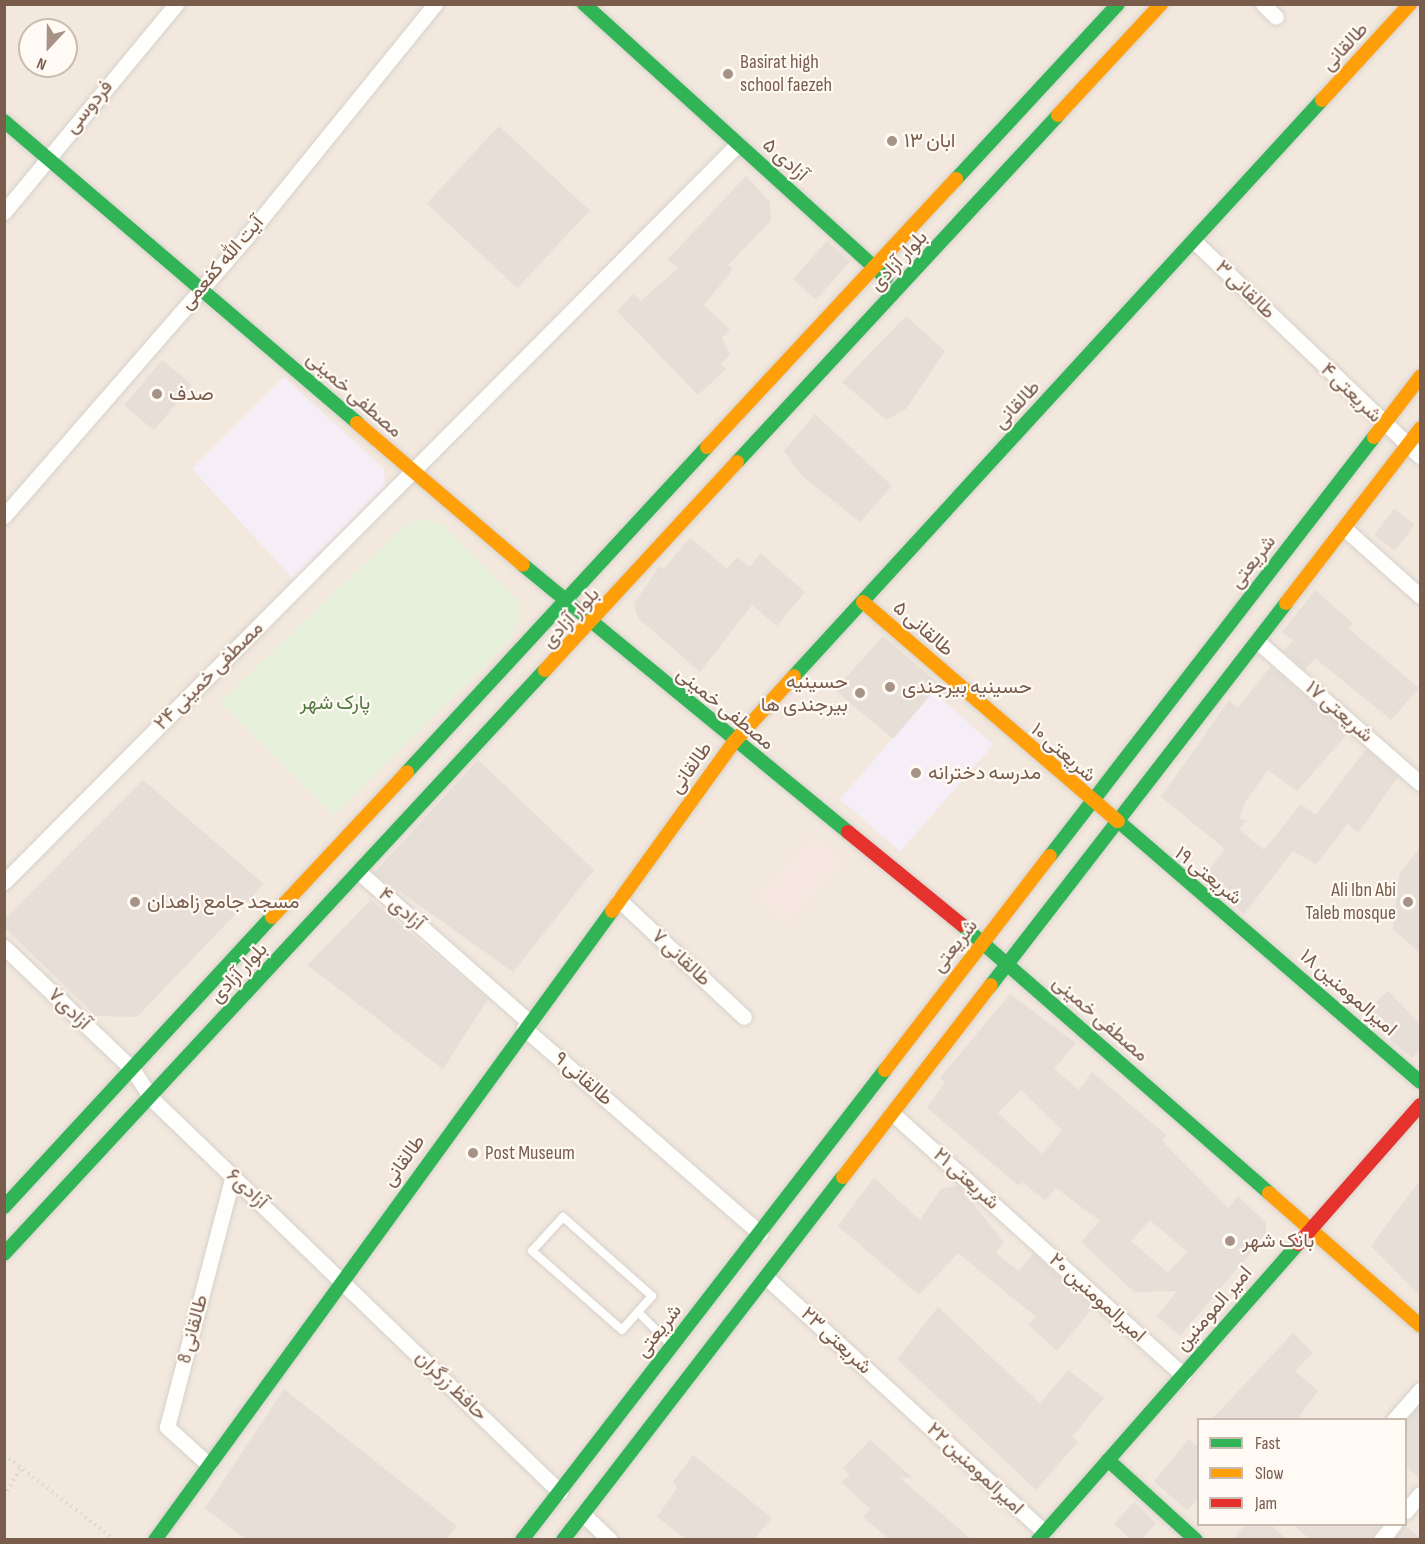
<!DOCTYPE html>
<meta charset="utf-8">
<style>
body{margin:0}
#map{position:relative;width:1425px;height:1544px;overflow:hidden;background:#f9f5f0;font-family:"Sofia Sans Condensed",Vazirmatn,sans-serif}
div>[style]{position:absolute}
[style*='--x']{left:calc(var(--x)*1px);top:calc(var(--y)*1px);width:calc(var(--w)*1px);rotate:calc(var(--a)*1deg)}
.residential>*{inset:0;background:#f2e8de}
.commercial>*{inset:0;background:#f6e8e1;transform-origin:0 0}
.education>*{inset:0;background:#f6eef6;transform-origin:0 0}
.green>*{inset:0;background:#e7f0db}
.building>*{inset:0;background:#e6ded7;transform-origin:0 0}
.path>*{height:4px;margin-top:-2px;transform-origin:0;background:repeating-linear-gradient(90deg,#dcd5d0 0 1.5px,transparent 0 6px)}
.roads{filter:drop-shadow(0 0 2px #d7d1cb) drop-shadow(0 0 2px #d7d1cb)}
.lane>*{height:8px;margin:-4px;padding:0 4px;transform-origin:4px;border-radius:4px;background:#fefefd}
.street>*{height:15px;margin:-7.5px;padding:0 7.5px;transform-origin:7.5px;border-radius:7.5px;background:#fefefd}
.fast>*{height:14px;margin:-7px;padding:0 7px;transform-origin:7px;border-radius:7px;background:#30b455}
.slow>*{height:14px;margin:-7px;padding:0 7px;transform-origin:7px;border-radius:7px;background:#ff9f0a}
.jam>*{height:14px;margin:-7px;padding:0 7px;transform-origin:7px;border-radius:7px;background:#e5322d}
.dots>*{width:16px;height:16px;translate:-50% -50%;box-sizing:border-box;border:3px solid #fffaf3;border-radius:50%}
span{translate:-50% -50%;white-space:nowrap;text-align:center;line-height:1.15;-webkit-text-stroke:4.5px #fffaf3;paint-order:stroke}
.street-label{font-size:20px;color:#7a5c4d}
.poi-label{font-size:20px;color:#7a5c4d}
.left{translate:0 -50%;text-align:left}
.right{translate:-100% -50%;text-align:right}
.park-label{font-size:20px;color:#537a41}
.frame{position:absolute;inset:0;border:6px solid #7a5c4d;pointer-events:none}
.legend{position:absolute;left:1197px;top:1418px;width:210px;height:108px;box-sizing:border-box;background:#fffaf3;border:2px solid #cabbb1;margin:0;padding:8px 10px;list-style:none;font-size:18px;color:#7a5c4d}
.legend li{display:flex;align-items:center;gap:12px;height:30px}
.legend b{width:30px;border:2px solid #cabbb1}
.north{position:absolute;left:18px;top:18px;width:60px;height:60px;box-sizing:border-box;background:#fffaf3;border:2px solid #cabbb1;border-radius:50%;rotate:202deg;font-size:16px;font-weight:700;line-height:24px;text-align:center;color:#7a5c4d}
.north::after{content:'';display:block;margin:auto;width:21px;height:27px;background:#a69286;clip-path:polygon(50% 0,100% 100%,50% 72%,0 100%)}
</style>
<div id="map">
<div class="residential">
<div style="clip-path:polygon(evenodd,5px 5px,1420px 5px,1420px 1539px,5px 1539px,5px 5px,30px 30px,66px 30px,66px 66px,30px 66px,30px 30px,5px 5px,1198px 1420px,1406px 1420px,1406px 1524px,1198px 1524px,1198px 1420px)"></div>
</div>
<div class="commercial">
<div style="left:814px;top:835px;width:39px;height:84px;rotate:42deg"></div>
</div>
<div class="education">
<div style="clip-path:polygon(284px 377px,384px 469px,385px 486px,293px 579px,192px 469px)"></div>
<div style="left:933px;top:692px;width:80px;height:142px;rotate:41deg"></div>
</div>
<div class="green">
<div style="clip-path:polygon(423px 519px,442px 524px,520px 602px,519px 621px,509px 641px,334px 816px,220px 702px,404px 526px)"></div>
</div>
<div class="building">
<div style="left:499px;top:126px;width:124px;height:106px;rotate:43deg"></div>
<div style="clip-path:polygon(746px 176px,770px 202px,771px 221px,728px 265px,733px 269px,704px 305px,730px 330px,722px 338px,730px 355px,720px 365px,727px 368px,698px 395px,617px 311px,633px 294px,641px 301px,678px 268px,667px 260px)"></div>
<div style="left:827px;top:241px;width:31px;height:51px;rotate:42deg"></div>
<div style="clip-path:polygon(906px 316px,945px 351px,906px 409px,886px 420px,842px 382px)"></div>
<div style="left:162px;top:360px;width:39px;height:59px;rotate:40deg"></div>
<div style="clip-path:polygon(815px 414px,892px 486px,860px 522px,802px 476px,784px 451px)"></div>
<div style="left:1394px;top:509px;width:26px;height:33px;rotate:37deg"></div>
<div style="clip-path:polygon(690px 537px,727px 569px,737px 557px,750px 567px,760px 553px,805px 592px,777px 626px,752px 605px,700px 672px,638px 618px,634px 604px,660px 565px,664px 569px)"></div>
<div style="clip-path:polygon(1315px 590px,1353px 623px,1348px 628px,1419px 688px,1391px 720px,1315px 658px,1305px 670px,1284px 651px,1293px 640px,1282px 632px)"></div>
<div style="clip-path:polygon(883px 636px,960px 702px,933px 692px,893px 739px,835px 690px)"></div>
<div style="clip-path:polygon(1271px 666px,1348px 733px,1297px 791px,1268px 770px,1246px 801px,1239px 818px,1246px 821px,1239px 829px,1264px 850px,1301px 804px,1316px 815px,1366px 749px,1398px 777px,1358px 833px,1348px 824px,1316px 864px,1293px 851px,1244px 914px,1203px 878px,1225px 849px,1161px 797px,1229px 700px,1238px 708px)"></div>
<div style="clip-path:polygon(478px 760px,594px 870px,513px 972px,374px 873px)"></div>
<div style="clip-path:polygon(143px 780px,264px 884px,137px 1017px,96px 1016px,4px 927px,4px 920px)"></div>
<div style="clip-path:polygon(1420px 847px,1420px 953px,1393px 929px,1399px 875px)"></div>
<div style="clip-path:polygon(371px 900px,488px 999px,443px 1069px,307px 965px)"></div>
<div style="clip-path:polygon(1388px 991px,1420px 1024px,1420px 1049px,1412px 1058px,1362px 1015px)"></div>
<div style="clip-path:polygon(evenodd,1010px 994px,1076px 1043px,1054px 1069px,1079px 1090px,1092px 1072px,1166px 1135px,1162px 1141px,1228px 1208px,1238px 1196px,1266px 1223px,1266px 1235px,1180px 1336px,1157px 1316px,1177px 1291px,1134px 1292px,1081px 1242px,1100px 1221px,1056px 1188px,1045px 1200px,1022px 1182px,1019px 1186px,927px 1108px,945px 1082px,940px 1078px,1010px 994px,1021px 1090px,1062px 1130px,1042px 1154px,998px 1113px,1021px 1090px,1010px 994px,1150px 1220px,1187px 1252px,1168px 1273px,1131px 1241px,1150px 1220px)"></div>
<div style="clip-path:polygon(874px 1178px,920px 1220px,941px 1189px,958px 1185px,1004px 1242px,996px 1253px,1019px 1271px,1033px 1253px,1093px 1308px,1057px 1351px,1029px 1325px,1036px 1317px,958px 1253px,919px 1295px,838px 1226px)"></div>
<div style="clip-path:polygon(1420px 1180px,1420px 1296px,1371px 1246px)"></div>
<div style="clip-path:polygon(938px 1307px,1040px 1403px,1068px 1370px,1104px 1398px,1072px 1437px,1078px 1442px,1036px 1490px,897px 1359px)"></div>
<div style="clip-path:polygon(1293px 1333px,1313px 1353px,1295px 1371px,1318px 1391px,1297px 1419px,1212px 1419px)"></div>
<div style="clip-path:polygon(284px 1389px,457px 1526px,447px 1539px,245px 1539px,205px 1508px)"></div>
<div style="clip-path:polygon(1420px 1404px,1420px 1479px,1406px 1466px,1406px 1422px)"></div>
<div style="clip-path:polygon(1189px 1439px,1198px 1447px,1198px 1498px,1187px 1511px,1154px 1481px)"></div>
<div style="clip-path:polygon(870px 1440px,913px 1478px,899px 1477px,971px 1539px,889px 1539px,863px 1517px,870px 1509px,841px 1482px,850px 1475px,843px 1468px)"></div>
<div style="clip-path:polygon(693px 1455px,772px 1518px,754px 1539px,686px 1539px,657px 1517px,677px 1488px,673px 1482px)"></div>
<div style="clip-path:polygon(1134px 1502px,1156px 1523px,1141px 1539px,1131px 1539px,1114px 1524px)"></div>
<div style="clip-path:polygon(1246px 1524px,1270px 1524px,1286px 1539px,1233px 1539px)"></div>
<div style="clip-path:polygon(1292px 1524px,1381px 1524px,1371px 1539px,1310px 1539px)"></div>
<div style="clip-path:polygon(1404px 1525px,1420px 1537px,1420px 1539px,1394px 1539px)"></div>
</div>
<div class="path">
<div style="--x:4;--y:1455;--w:140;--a:37.4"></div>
<div style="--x:4;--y:1496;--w:33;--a:-59"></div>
</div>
<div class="roads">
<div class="lane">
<div style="--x:563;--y:1217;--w:119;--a:41.6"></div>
<div style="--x:652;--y:1296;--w:45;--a:131.4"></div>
<div style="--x:622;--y:1330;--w:120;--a:-138.7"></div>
<div style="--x:532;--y:1251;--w:46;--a:-47.6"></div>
<div style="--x:638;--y:1312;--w:47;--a:45"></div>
</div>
<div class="street">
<div style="--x:1263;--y:4;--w:18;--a:45"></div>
<div style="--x:4;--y:212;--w:270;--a:-50.4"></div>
<div style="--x:1194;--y:241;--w:312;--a:43.6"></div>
<div style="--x:4;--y:516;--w:372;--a:-49"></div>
<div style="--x:248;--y:235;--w:297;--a:-51"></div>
<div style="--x:1344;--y:528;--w:102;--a:41.8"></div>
<div style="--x:1257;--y:641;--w:216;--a:41.1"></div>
<div style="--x:359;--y:872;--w:227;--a:41.4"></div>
<div style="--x:4;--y:882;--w:1041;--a:-45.16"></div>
<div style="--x:619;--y:900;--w:171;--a:43.1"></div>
<div style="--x:4;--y:947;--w:178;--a:43.6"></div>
<div style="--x:133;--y:1070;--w:33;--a:57"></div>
<div style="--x:151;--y:1098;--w:568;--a:43.93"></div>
<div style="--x:524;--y:1028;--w:313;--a:41"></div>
<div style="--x:892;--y:1113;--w:392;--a:42"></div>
<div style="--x:766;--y:1277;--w:377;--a:42.5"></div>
<div style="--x:1394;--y:1420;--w:40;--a:-49"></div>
<div style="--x:209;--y:1465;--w:57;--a:-137.9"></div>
<div style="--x:167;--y:1427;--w:260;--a:-75.3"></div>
<div style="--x:1406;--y:1511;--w:22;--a:-51"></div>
<div style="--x:583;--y:1514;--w:37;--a:44"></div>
<div style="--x:1381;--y:1540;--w:21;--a:-51"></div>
</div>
<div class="fast">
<div style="--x:584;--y:4;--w:408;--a:42.2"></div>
<div style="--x:4;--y:121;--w:465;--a:40.5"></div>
<div style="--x:956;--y:179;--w:238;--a:-47.2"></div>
<div style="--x:737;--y:462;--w:473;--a:-47.2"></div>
<div style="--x:523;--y:565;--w:421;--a:39.4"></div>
<div style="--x:794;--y:676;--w:781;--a:-47.49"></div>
<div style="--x:407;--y:772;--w:442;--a:-47.3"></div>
<div style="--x:1118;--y:821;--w:399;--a:40.8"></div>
<div style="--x:1050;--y:856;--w:530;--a:-52.29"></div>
<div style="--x:962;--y:925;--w:408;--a:41.1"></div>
<div style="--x:991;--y:985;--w:483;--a:-52.3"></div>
<div style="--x:4;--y:1207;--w:395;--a:-47.3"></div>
<div style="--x:4;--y:1254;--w:796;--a:-47.19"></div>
<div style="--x:1108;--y:1460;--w:119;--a:42.3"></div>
<div style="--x:155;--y:1540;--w:777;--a:-54"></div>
<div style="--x:522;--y:1540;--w:594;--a:-52.32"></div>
<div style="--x:563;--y:1540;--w:458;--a:-52.4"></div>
<div style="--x:1038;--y:1540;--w:394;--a:-48.7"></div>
</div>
<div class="slow">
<div style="--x:1322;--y:100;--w:130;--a:-47.5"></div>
<div style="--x:1058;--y:115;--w:151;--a:-47.1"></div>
<div style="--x:357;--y:423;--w:218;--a:40.5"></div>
<div style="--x:1374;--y:437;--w:76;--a:-52.5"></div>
<div style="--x:707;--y:447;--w:366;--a:-47.1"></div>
<div style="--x:863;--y:602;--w:336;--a:40.7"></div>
<div style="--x:1286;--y:603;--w:220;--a:-52.4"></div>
<div style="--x:545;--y:670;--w:283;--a:-47.3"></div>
<div style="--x:612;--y:911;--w:208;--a:-54.2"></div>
<div style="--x:734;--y:742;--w:89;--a:-47.7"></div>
<div style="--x:272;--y:917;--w:198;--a:-47"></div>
<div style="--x:885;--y:1070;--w:270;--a:-52.4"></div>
<div style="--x:843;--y:1177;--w:242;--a:-52.4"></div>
<div style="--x:1269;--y:1193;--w:201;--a:41.2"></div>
</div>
<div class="jam">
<div style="--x:848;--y:832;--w:147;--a:39.2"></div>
<div style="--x:1298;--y:1244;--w:185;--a:-48.7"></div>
</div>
</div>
<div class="dots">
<div style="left:728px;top:74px;background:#a69286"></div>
<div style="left:892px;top:141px;background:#a69286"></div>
<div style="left:157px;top:394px;background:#a69286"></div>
<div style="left:890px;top:687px;background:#a69286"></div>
<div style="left:860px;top:693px;background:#a69286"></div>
<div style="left:916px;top:773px;background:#a69286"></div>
<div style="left:135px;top:902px;background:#a69286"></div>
<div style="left:1408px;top:902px;background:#a69286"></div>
<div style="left:473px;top:1153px;background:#a69286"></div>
<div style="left:1230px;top:1241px;background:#a69286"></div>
</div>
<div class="street-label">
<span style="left:1345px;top:47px;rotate:-47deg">طالقانی</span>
<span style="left:89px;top:107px;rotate:-50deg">فردوسی</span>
<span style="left:785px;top:160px;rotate:42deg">آزادی ۵</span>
<span style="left:899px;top:261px;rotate:-47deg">بلوار آزادی</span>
<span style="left:222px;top:263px;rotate:-49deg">آیت الله کفعمی</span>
<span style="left:1245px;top:290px;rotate:44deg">طالقانی ۳</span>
<span style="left:1351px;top:393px;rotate:44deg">شریعتی ۴</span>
<span style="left:354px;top:395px;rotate:41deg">مصطفی خمینی</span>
<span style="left:1017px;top:405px;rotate:-47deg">طالقانی</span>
<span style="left:1253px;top:562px;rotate:-52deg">شریعتی</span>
<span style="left:571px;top:618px;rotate:-47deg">بلوار آزادی</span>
<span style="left:923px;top:629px;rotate:41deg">طالقانی ۵</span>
<span style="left:209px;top:676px;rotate:-45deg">مصطفی خمینی ۲۴</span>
<span style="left:725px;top:709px;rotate:39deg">مصطفی خمینی</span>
<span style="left:1339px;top:712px;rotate:41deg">شریعتی ۱۷</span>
<span style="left:1063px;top:753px;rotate:41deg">شریعتی ۱۰</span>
<span style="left:691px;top:768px;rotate:-54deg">طالقانی</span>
<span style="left:1208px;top:876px;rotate:39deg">شریعتی ۱۹</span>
<span style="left:401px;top:909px;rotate:41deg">آزادی ۴</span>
<span style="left:955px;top:946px;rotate:-52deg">شریعتی</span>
<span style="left:681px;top:958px;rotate:43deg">طالقانی ۷</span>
<span style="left:239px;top:973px;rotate:-47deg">بلوار آزادی</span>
<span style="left:1348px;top:993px;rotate:41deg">امیرالمومنین ۱۸</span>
<span style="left:69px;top:1009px;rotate:44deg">آزادی۷</span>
<span style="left:1100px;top:1019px;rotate:41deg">مصطفی خمینی</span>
<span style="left:583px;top:1079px;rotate:41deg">طالقانی ۹</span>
<span style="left:404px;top:1161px;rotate:-54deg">طالقانی</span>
<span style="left:966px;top:1179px;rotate:42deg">شریعتی ۲۱</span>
<span style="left:247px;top:1189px;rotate:43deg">آزادی۶</span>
<span style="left:1097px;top:1298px;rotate:42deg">امیرالمومنین ۲۰</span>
<span style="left:1214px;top:1309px;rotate:-49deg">امیر المومنین</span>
<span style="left:193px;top:1329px;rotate:-75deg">طالقانی 8</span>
<span style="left:659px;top:1331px;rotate:-52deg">شریعتی</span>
<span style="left:836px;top:1341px;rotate:43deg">شریعتی ۲۳</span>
<span style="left:451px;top:1386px;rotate:44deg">حافظ زرگران</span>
<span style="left:975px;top:1469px;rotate:43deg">امیرالمومنین ۲۲</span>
</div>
<div class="poi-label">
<span class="left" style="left:740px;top:74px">Basirat high<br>school faezeh</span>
<span class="left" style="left:904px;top:141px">۱۳ ابان</span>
<span class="left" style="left:169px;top:394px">صدف</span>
<span class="right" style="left:848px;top:694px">حسینیه<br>بیرجندی ها</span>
<span class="left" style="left:902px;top:687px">حسینیه بیرجندی</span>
<span class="left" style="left:928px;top:773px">مدرسه دخترانه</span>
<span class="right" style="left:1396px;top:902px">Ali Ibn Abi<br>Taleb mosque</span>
<span class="left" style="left:147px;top:902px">مسجد جامع زاهدان</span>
<span class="left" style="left:485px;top:1153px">Post Museum</span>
<span class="left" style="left:1242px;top:1241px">بانک شهر</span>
</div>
<div class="park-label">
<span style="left:335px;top:703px">پارک شهر</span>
</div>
<div class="frame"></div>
<ul class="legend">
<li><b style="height:8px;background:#30b455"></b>Fast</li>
<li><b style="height:8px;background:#ff9f0a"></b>Slow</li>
<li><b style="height:8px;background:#e5322d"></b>Jam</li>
</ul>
<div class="north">N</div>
</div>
